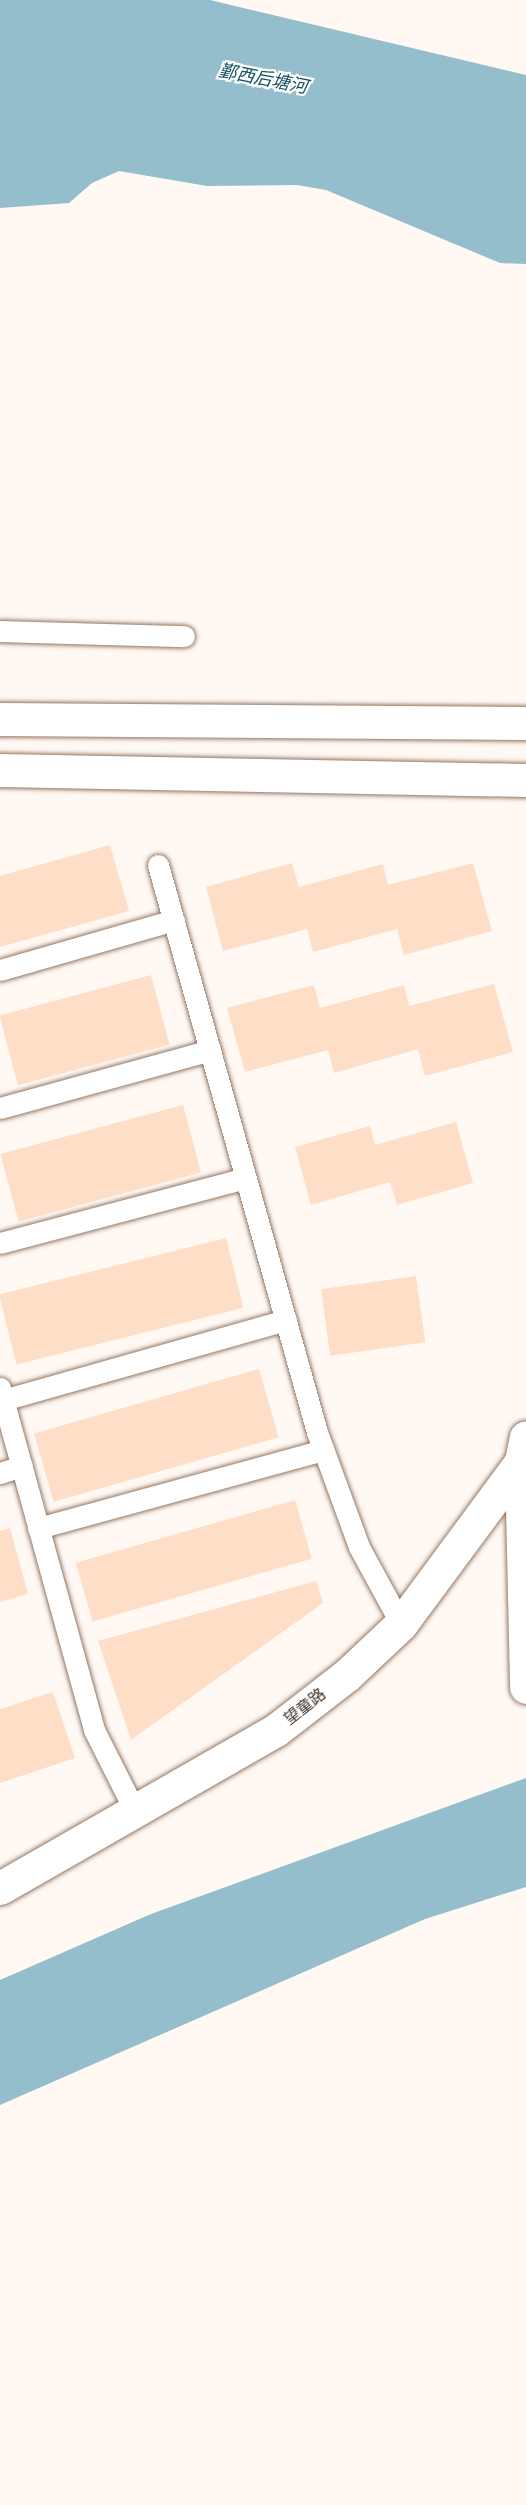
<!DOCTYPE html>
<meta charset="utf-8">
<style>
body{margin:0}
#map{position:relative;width:526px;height:2505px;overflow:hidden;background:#fff8f3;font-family:Rubik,"Noto Sans SC",sans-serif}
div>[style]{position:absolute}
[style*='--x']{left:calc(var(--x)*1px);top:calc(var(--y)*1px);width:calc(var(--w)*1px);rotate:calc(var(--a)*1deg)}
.water>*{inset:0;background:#94becc}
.building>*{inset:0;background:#ffdec7;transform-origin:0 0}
.roads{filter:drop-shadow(0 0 2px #947762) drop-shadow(0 0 2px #947762)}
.lane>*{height:21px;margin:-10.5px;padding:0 10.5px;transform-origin:10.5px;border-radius:10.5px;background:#fff}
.street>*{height:33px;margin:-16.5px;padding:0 16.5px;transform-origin:16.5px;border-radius:16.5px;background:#fff}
.secondary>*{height:33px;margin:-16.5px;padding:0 16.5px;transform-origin:16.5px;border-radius:16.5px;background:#fff}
span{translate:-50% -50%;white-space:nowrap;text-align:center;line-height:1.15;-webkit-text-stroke:4.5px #fff;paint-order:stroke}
.street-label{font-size:16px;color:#463a30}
.water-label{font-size:18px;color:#175160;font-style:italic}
</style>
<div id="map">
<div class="water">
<div style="clip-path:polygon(0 0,210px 0,526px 75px,526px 264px,500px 263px,326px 190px,297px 185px,207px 186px,119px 171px,92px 183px,69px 203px,0 208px)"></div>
<div style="clip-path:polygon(526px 1778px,526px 1887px,425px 1919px,0 2105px,0 1980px,151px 1914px)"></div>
</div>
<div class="building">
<div style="clip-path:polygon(110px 845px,129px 911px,0 947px,0 876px)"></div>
<div style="clip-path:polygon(292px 863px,299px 887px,383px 864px,388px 885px,473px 863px,492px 931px,404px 955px,397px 929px,313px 952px,307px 929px,223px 951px,206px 887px)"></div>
<div style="left:151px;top:975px;width:72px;height:157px;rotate:75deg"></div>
<div style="clip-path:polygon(494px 984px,513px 1052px,425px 1076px,418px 1049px,334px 1073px,328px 1050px,245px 1072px,227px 1008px,314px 985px,320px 1008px,404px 985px,409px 1006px)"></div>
<div style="left:183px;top:1105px;width:70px;height:189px;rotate:75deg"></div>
<div style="clip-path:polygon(456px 1122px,473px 1183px,397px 1205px,390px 1182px,311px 1205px,295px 1147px,370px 1126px,375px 1145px)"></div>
<div style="left:226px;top:1238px;width:72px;height:234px;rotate:76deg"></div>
<div style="left:416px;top:1276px;width:67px;height:96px;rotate:82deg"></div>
<div style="left:259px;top:1369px;width:71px;height:234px;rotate:74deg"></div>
<div style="left:295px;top:1500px;width:61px;height:228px;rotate:74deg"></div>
<div style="clip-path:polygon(10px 1528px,28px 1594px,0 1602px,0 1531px)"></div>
<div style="clip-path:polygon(316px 1581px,323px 1603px,131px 1740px,98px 1641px)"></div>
<div style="clip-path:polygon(53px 1692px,75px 1758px,0 1783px,0 1709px)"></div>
</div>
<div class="roads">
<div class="lane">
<div style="--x:0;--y:631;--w:184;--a:1.6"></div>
<div style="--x:158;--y:865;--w:589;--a:74.34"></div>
<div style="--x:317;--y:1432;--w:122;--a:69.9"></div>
<div style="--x:359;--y:1547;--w:88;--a:61.4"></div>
<div style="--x:0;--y:970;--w:181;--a:-16"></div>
<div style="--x:0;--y:1108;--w:218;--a:-15.4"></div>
<div style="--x:0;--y:1243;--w:254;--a:-14.8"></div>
<div style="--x:0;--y:1388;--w:355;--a:74.6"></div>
<div style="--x:94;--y:1730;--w:91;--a:63.2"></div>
<div style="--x:3;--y:1400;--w:294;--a:-15.8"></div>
<div style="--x:0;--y:1473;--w:23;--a:-18"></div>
<div style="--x:38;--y:1528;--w:296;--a:-15.3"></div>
</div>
<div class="street">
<div style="--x:0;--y:719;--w:526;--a:0.44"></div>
<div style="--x:0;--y:770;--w:526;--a:1.09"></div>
</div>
<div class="secondary">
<div style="--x:521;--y:1462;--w:225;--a:88.7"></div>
<div style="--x:0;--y:1888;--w:318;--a:-29.8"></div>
<div style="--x:276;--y:1730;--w:90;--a:-37.8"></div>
<div style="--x:347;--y:1675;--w:74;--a:-43.4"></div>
<div style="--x:401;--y:1624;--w:202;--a:-53.5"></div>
<div style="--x:521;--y:1462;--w:25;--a:-79"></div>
</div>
</div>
<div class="street-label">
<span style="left:305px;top:1707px;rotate:-38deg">望童路</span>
</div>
<div class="water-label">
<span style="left:263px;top:79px;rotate:11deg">鄞西后塘河</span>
</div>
</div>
